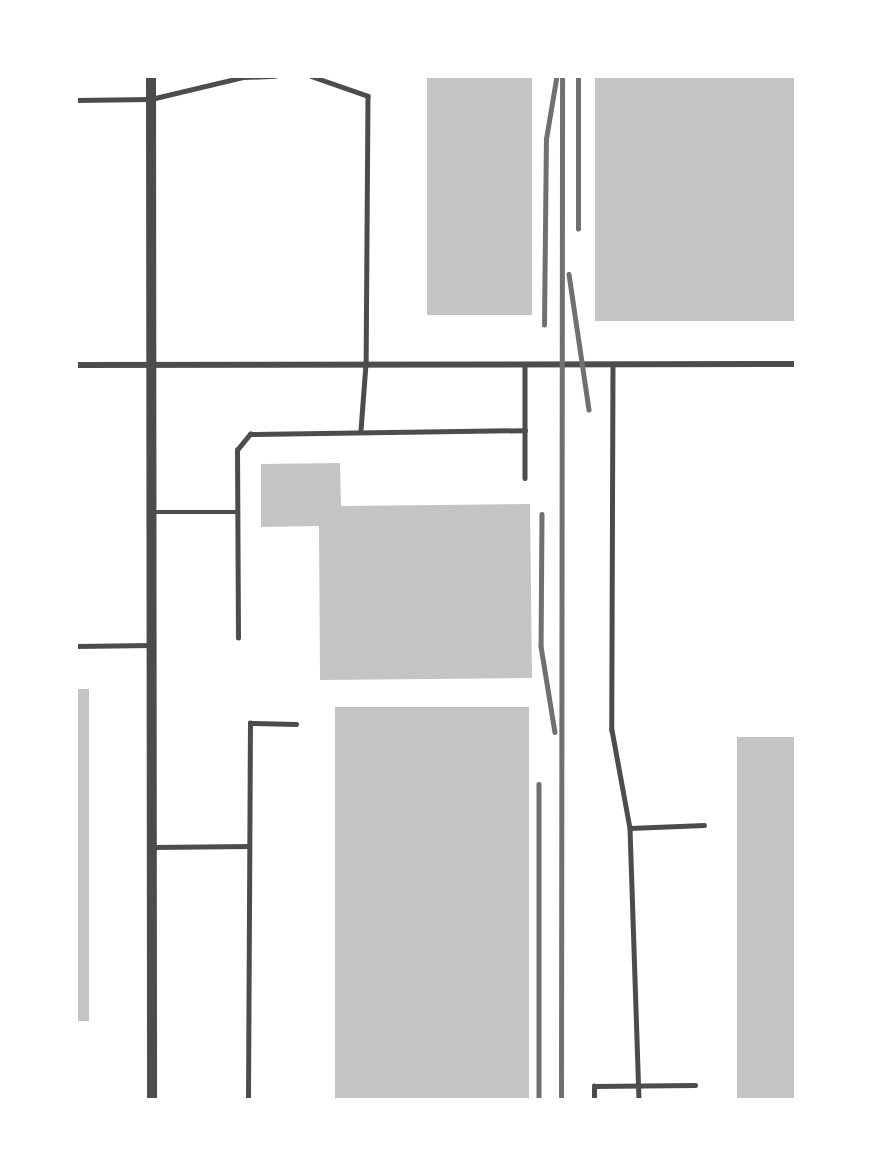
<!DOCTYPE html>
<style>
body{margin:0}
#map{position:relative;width:872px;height:1176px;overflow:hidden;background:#fff;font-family:Mulish,sans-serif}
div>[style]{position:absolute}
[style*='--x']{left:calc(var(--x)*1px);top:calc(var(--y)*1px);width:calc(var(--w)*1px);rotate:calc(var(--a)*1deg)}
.building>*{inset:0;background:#c4c4c4;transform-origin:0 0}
.service>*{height:4.5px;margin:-2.25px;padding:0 2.25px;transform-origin:2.25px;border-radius:2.25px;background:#4c4c4c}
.minor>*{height:6px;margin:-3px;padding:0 3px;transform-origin:3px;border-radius:3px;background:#4c4c4c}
.tertiary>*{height:10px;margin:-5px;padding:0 5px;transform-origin:5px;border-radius:5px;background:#4c4c4c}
.rail>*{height:4.5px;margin:-2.25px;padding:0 2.25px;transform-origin:2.25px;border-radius:2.25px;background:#707070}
span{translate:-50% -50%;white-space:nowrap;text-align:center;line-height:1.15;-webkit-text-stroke:6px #fff;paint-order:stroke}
.frame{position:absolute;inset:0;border:78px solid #fff;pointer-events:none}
</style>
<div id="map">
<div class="building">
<div style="left:427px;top:76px;width:105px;height:239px"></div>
<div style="left:595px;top:76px;width:201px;height:245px"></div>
<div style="clip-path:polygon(340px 463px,341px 506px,530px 504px,532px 678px,320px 680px,319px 526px,261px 527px,261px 464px)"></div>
<div style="left:76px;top:689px;width:13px;height:332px"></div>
<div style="left:335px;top:707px;width:194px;height:393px"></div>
<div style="left:737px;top:737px;width:59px;height:363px"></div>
</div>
<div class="service">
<div style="--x:311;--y:76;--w:60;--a:19.3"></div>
<div style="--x:368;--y:96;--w:268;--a:90.4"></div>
<div style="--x:366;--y:364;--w:67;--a:94.3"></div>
<div style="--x:76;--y:100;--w:75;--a:-0.8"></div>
<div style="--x:151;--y:99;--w:95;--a:-13.4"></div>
<div style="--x:243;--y:77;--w:32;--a:-2"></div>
<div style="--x:525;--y:365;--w:113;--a:90"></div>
<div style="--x:613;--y:365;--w:365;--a:90.2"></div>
<div style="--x:612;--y:730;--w:100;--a:79.6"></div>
<div style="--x:630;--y:828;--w:272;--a:88.1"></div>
<div style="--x:151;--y:512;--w:86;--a:0"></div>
<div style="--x:238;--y:638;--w:188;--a:-90.3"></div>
<div style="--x:237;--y:450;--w:21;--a:-51"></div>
<div style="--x:250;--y:434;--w:275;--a:-0.8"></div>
<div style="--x:76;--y:646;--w:75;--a:-0.8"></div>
<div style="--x:630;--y:828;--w:74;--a:-2.3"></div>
<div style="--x:153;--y:847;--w:96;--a:-0.6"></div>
<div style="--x:248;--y:1100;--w:377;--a:-89.7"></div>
<div style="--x:250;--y:723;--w:46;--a:1.2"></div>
<div style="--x:594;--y:1100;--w:14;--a:-90"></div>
<div style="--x:594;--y:1086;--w:101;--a:-0.6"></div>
</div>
<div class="minor">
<div style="--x:76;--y:365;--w:720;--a:-0.08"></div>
</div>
<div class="tertiary">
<div style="--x:151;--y:76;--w:1024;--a:89.94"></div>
</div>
<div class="rail">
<div style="--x:578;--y:229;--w:153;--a:-90"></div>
<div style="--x:569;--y:274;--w:137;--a:81.6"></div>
<div style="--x:544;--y:325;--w:186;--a:-89.4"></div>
<div style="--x:546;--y:139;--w:61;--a:-80.5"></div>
<div style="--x:542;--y:514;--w:132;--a:90.4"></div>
<div style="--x:541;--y:646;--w:87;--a:80.8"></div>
<div style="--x:539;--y:784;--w:316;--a:90"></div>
<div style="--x:561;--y:1100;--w:1024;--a:-89.94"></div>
</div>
<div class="frame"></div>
</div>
